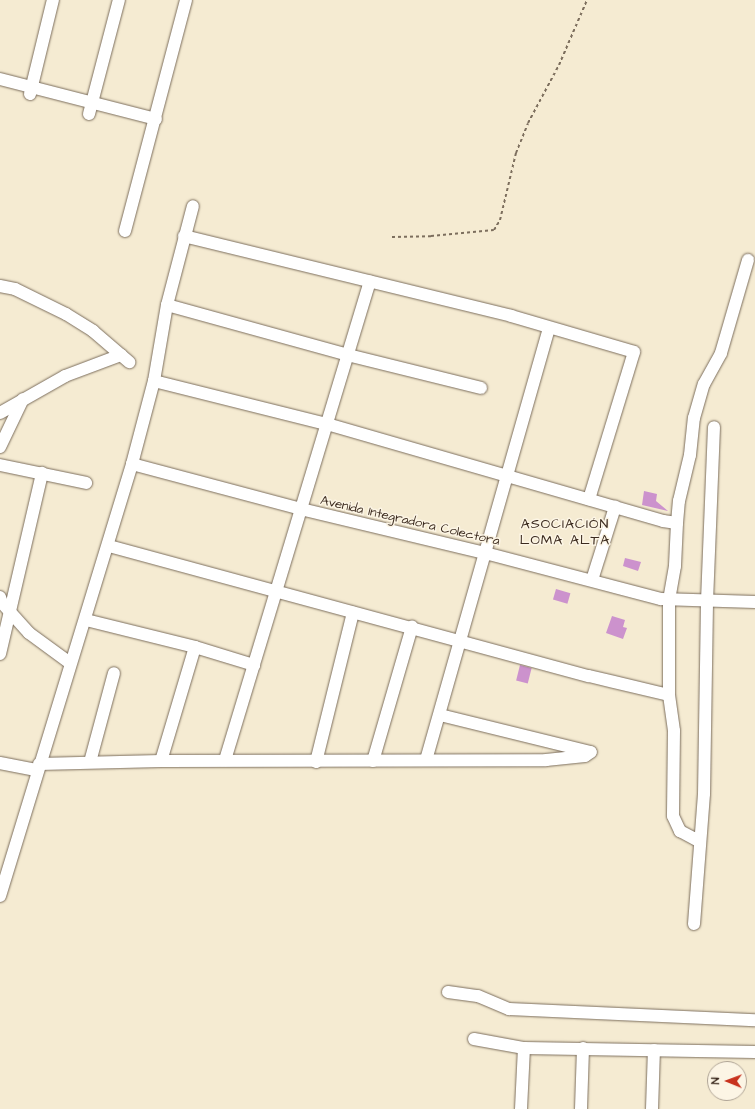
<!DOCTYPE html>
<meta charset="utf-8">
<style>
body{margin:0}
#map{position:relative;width:755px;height:1109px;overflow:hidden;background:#f5ebd2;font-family:"Architects Daughter",sans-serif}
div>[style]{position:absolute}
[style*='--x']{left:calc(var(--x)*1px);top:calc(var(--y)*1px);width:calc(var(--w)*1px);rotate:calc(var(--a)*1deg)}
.building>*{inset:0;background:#cc92cd;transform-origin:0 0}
.path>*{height:2px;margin-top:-1px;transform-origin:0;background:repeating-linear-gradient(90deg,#7c6e5d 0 3px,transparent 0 6px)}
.roads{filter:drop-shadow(0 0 1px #7c6e5d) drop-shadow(0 0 1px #7c6e5d)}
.minor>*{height:12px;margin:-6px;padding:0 6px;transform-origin:6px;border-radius:6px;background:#fff}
span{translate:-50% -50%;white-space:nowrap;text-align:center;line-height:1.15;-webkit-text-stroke:3px #fcf5e5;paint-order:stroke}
.street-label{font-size:13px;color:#3b2a1e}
.neighbourhood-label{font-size:14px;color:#3b2a1e;letter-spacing:1px}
.north{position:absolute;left:707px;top:1061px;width:40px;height:40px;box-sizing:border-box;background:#fcf5e5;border:1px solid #afa495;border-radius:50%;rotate:271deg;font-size:11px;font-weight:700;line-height:16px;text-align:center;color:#3b2a1e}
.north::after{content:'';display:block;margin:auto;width:14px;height:18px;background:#c8321e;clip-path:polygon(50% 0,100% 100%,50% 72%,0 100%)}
</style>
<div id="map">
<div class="building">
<div style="clip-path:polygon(644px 491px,657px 494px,656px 501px,668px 511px,642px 505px)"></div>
<div style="clip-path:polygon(625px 558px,641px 562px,638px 571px,623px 566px)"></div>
<div style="left:556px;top:589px;width:15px;height:11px;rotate:16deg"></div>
<div style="clip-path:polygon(612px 616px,625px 620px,623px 627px,627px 628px,623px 639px,606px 633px)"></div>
<div style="left:520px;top:665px;width:12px;height:16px;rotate:14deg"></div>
</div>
<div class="path">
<div style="--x:392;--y:237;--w:39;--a:-1"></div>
<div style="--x:431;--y:236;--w:63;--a:-5.4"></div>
<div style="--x:494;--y:230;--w:12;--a:-59"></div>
<div style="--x:500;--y:220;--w:69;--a:-76.6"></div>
<div style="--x:516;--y:153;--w:32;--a:-68"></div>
<div style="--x:528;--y:123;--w:66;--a:-61.9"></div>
<div style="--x:559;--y:65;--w:71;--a:-66.7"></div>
</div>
<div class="roads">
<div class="minor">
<div style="--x:0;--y:79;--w:161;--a:14.4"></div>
<div style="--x:30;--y:94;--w:97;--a:-76.3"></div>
<div style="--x:89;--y:114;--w:118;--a:-75.3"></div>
<div style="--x:125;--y:231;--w:239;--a:-75.2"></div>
<div style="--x:184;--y:236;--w:337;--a:13.7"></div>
<div style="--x:511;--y:316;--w:128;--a:16.3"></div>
<div style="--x:634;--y:352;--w:154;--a:107"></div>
<div style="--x:0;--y:286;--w:15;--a:11"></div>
<div style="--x:15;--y:289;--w:57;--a:26.1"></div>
<div style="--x:66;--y:314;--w:32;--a:32"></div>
<div style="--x:93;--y:331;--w:48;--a:40.7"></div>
<div style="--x:167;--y:305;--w:188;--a:15.4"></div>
<div style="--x:348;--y:355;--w:137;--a:13.9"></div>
<div style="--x:154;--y:381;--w:178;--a:14"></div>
<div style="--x:327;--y:424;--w:350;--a:16.1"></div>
<div style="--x:663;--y:521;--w:14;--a:8"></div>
<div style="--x:677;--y:523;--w:43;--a:92.7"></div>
<div style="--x:675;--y:566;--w:34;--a:100"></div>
<div style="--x:669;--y:599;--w:96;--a:90"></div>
<div style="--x:669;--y:695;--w:36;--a:82"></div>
<div style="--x:674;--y:731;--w:85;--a:90.7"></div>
<div style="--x:673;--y:816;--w:17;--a:65"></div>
<div style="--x:680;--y:831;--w:21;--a:28"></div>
<div style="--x:0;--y:413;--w:75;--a:-29.6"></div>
<div style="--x:65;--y:376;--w:60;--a:-20.6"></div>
<div style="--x:0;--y:447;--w:53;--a:-64.4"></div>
<div style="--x:132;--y:464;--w:175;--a:14.9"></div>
<div style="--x:301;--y:509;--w:193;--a:13.5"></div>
<div style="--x:489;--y:554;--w:178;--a:14.7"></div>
<div style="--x:661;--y:599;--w:94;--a:1.8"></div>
<div style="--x:0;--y:465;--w:88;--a:11.8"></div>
<div style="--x:677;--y:523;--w:22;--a:-85"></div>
<div style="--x:679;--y:501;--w:47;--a:-76.6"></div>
<div style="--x:690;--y:455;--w:37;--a:-84"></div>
<div style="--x:694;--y:418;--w:35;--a:-74"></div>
<div style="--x:704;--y:384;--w:35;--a:-61"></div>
<div style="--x:721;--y:353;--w:97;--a:-73.8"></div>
<div style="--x:109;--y:546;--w:497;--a:15.2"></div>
<div style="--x:589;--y:676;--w:82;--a:13.4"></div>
<div style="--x:592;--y:580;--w:77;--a:-72.5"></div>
<div style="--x:0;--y:597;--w:6;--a:72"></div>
<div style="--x:2;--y:603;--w:40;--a:48"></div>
<div style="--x:29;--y:633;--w:51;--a:36.2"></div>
<div style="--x:86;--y:620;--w:112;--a:13.9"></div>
<div style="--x:195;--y:647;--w:62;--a:17"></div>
<div style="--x:0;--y:654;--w:186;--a:-76.9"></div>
<div style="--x:440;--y:715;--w:155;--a:13.8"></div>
<div style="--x:225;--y:760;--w:500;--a:-73.16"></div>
<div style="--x:426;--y:760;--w:449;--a:-74.1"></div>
<div style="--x:161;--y:761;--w:119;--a:-73.4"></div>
<div style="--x:373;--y:761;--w:140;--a:-73.8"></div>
<div style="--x:90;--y:762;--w:92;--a:-74.9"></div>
<div style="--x:316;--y:762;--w:154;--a:-76.1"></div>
<div style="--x:0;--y:763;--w:38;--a:11"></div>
<div style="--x:39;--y:764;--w:122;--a:-1.4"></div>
<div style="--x:161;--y:761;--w:385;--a:-0.1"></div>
<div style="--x:546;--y:760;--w:39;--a:-6"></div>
<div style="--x:585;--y:756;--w:7;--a:-34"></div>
<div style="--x:0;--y:896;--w:452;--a:-73"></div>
<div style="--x:132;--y:464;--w:86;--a:-75.2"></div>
<div style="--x:154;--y:381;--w:77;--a:-80.3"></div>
<div style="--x:167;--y:305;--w:102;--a:-75.3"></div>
<div style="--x:694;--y:924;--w:130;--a:-85.6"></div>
<div style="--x:704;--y:794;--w:193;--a:-89.1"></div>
<div style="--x:707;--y:601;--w:174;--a:-87.7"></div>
<div style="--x:448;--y:992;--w:30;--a:8"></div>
<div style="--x:478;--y:996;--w:34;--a:23"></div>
<div style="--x:509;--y:1009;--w:246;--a:2.6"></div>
<div style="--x:474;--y:1039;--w:51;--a:10.2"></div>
<div style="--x:524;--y:1048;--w:231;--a:1"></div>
<div style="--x:521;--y:1109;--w:61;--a:-87.2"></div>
<div style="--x:581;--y:1109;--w:61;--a:-88.1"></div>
<div style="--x:652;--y:1109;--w:59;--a:-88.1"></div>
</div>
</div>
<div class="street-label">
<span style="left:410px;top:521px;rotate:13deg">Avenida Integradora Colectora</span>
</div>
<div class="neighbourhood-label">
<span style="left:565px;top:532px">ASOCIACIÓN<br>LOMA ALTA</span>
</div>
<div class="north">N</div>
</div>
